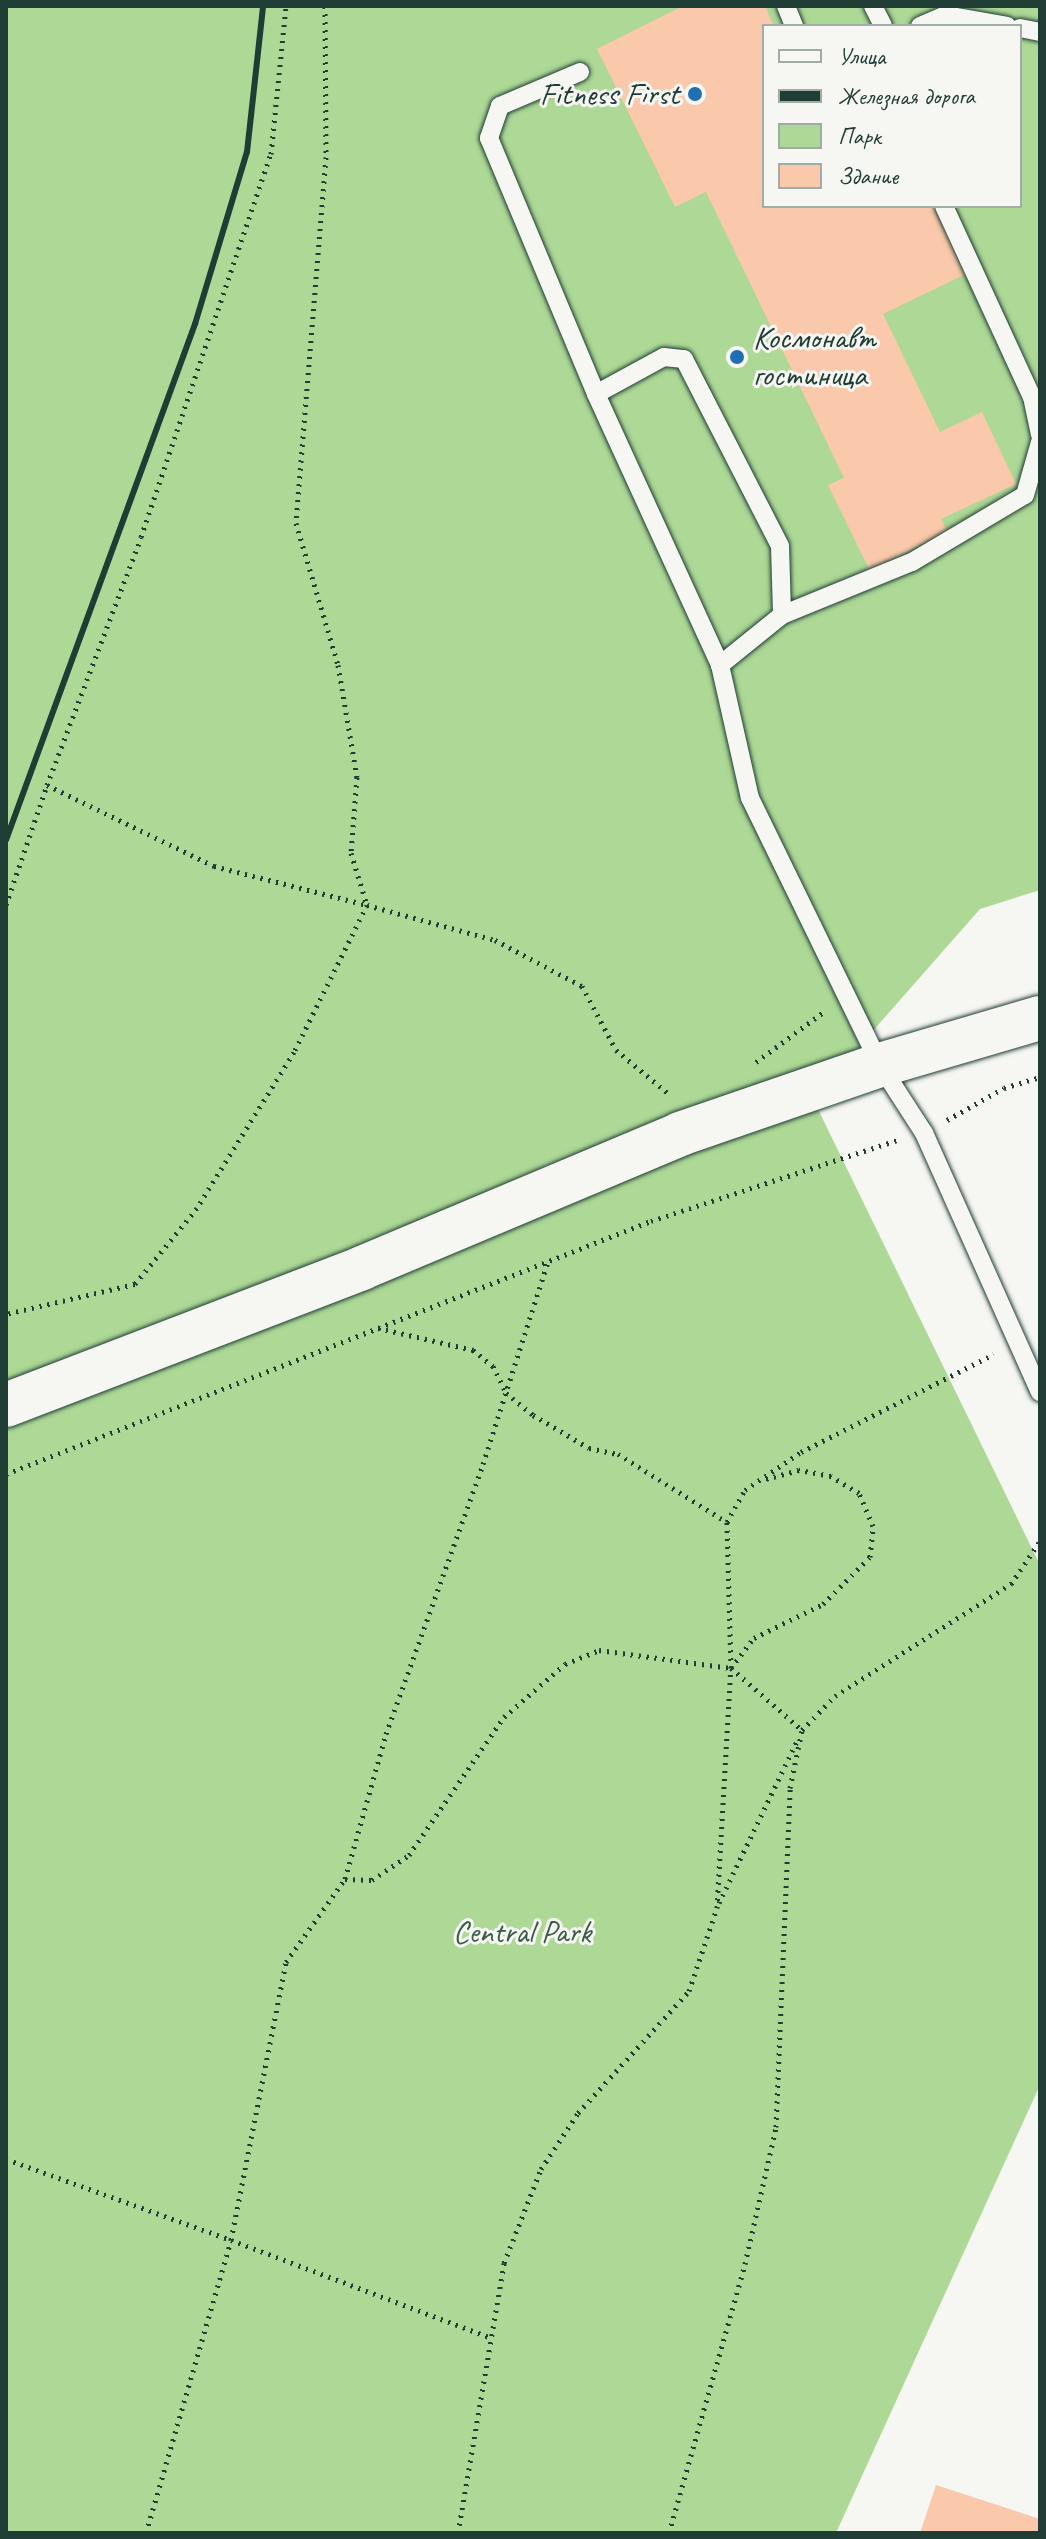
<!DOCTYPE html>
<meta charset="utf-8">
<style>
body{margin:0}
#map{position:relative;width:1046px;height:2539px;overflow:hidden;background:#f6f6f2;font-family:Caveat,sans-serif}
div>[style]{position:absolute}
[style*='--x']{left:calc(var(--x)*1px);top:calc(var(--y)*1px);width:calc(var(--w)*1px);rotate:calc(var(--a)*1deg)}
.green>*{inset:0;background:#add896}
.building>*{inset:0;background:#fac8aa}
.path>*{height:5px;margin-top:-2.5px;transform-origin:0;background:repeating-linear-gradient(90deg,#1f3d34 0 2px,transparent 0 8px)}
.roads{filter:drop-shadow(0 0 2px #1f3d34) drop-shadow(0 0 2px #1f3d34)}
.lane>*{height:18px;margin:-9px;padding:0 9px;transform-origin:9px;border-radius:9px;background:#f6f6f2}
.secondary>*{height:44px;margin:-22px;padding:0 22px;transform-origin:22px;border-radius:22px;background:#f6f6f2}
.rail>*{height:6px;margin:-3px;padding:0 3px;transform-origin:3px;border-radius:3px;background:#1f3d34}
.dots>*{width:22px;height:22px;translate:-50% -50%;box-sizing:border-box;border:4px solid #f6f6f2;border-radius:50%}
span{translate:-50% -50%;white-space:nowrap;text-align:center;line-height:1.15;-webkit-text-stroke:6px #f6f6f2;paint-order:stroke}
.poi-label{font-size:32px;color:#1f3d34}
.right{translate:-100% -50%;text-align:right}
.left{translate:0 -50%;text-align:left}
.park-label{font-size:32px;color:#3b5c48}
.frame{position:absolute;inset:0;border:8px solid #1f3d34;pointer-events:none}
.legend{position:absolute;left:762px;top:24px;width:260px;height:184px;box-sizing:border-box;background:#f6f6f2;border:2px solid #a0aca6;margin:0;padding:10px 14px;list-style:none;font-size:24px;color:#1f3d34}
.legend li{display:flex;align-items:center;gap:16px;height:40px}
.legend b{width:40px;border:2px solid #a0aca6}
</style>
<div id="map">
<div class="green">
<div style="clip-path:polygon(evenodd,6px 6px,1040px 6px,1040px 890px,980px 909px,813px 1099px,1040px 1565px,1040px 2085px,836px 2533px,6px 2533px,6px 6px,764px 26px,1020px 26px,1020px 206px,764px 206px,764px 26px)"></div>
</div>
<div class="building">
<div style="clip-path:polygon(683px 6px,765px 6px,774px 26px,764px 26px,764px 206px,940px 206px,972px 271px,883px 314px,940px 432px,982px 412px,1016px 484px,941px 519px,947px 531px,870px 571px,828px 485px,844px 478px,706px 192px,675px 207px,597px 49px)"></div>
<div style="clip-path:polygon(936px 2485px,1040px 2519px,1040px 2533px,920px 2533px)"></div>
</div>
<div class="path">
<div style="--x:325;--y:6;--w:151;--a:89.6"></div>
<div style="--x:326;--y:157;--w:367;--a:94.7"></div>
<div style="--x:296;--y:523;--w:148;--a:73.5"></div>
<div style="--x:338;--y:665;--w:114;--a:80.4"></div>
<div style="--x:357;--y:777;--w:76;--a:94.5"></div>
<div style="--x:351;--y:853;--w:54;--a:72.9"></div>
<div style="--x:367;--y:905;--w:133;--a:15.3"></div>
<div style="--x:495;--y:940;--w:98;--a:27.9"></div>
<div style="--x:582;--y:986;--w:72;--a:62"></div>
<div style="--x:616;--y:1050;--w:69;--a:39.7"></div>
<div style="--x:47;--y:785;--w:265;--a:-69.2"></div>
<div style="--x:141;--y:537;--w:404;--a:-71.3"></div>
<div style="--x:271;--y:154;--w:149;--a:-84.2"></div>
<div style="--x:6;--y:905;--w:127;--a:-71.1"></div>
<div style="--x:47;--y:785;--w:186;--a:25.9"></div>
<div style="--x:214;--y:866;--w:158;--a:14.3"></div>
<div style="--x:367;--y:905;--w:164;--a:116.4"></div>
<div style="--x:294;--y:1052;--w:184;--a:121.9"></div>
<div style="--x:197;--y:1208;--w:98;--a:129.2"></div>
<div style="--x:135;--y:1284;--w:132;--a:166.9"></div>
<div style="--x:756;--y:1062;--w:86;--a:-36.5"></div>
<div style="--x:947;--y:1120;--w:65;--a:-29.3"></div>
<div style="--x:1004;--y:1088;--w:38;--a:-17"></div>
<div style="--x:378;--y:1328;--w:98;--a:13"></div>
<div style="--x:473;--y:1350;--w:26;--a:39"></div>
<div style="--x:493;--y:1366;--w:30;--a:64"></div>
<div style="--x:506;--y:1393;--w:35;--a:39"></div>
<div style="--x:533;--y:1415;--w:65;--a:30.5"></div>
<div style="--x:589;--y:1448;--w:30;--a:12"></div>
<div style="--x:618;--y:1454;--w:128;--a:32"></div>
<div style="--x:6;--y:1474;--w:693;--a:-21.42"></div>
<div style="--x:651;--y:1221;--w:259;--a:-18.2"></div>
<div style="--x:731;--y:1668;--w:38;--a:-53"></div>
<div style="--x:754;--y:1638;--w:77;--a:-26.2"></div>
<div style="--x:823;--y:1604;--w:66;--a:-45"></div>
<div style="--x:870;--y:1557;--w:31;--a:-84"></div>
<div style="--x:873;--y:1526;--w:36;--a:-113"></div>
<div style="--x:859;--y:1493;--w:33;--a:-149"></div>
<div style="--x:831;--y:1476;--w:33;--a:-169"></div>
<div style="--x:799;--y:1470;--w:35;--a:165"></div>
<div style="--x:345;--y:1879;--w:27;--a:2"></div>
<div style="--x:372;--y:1880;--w:45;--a:-34"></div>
<div style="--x:409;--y:1855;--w:168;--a:-55.5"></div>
<div style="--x:504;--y:1717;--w:81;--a:-41"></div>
<div style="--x:565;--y:1664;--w:37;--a:-22"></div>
<div style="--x:599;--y:1650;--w:133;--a:7.8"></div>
<div style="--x:731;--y:1668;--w:94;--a:41.1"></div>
<div style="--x:719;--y:1903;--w:182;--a:-64.3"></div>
<div style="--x:6;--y:2159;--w:239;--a:19.8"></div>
<div style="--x:231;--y:2240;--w:283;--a:-78.8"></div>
<div style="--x:286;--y:1962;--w:102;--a:-54.6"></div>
<div style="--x:345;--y:1879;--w:151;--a:-74.2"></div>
<div style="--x:386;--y:1734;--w:287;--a:-70.2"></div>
<div style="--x:483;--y:1464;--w:212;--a:-72.2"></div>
<div style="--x:146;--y:2533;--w:305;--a:-73.8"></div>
<div style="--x:231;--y:2240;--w:276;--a:20.6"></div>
<div style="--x:458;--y:2533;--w:274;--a:-80.3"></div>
<div style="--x:504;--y:2263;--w:101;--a:-68.5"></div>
<div style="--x:541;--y:2169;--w:67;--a:-56.5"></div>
<div style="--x:578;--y:2113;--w:165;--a:-47.7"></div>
<div style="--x:689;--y:1991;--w:88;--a:-71.4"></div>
<div style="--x:717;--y:1908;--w:240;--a:-86.7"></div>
<div style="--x:731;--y:1668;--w:146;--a:-91.6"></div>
<div style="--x:727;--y:1522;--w:37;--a:-61"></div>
<div style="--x:745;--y:1490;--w:68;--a:-34.2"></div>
<div style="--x:801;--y:1452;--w:216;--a:-26.9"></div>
<div style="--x:669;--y:2533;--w:280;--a:-74.2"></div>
<div style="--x:745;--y:2264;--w:140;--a:-77.2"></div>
<div style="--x:776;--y:2127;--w:339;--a:-87.6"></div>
<div style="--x:790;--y:1788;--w:59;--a:-78.3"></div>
<div style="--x:802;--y:1730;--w:47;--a:-45.9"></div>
<div style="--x:835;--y:1696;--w:209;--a:-32.5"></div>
<div style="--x:1011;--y:1584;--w:52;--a:-56"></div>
</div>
<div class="roads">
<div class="lane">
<div style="--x:786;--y:6;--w:22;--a:68"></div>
<div style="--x:873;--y:6;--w:22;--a:63"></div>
<div style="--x:920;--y:26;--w:28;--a:-23"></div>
<div style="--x:946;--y:15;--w:62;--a:10.2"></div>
<div style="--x:1020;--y:28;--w:20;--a:11"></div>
<div style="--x:580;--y:72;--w:87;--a:157"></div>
<div style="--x:500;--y:106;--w:34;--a:109"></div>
<div style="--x:489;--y:138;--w:277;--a:67.3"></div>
<div style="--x:596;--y:394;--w:298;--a:65.4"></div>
<div style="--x:720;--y:665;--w:136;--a:77.3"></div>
<div style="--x:750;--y:798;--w:297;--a:64"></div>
<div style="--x:880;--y:1065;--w:81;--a:57.1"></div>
<div style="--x:924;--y:1133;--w:284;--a:65.9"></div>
<div style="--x:944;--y:206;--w:210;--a:65.3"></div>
<div style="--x:1032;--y:397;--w:39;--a:78"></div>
<div style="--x:596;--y:394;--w:77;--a:-28.6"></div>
<div style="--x:664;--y:357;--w:20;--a:6"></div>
<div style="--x:684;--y:359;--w:210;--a:62.8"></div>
<div style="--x:780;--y:546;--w:69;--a:88.3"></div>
<div style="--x:782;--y:615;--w:80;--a:141.1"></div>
<div style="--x:782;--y:615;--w:140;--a:-22.2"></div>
<div style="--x:912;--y:562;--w:131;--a:-30.7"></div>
<div style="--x:1025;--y:495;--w:55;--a:-74.2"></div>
</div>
<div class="secondary">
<div style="--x:6;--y:1405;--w:381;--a:-21"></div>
<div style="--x:362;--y:1268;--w:345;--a:-22.8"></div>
<div style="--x:680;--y:1134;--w:212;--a:-19"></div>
<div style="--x:880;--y:1065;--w:167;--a:-16.4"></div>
</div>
</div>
<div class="rail">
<div style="--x:6;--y:840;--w:550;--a:-69.88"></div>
<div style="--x:195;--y:324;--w:180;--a:-73.2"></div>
<div style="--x:247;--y:152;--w:147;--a:-83.7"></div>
</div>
<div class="dots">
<div style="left:695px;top:94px;background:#1f6fb2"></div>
<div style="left:737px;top:357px;background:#1f6fb2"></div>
</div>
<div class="poi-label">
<span class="right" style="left:679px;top:94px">Fitness First</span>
<span class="left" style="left:753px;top:357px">Космонавт<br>гостиница</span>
</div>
<div class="park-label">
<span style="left:522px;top:1932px">Central Park</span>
</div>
<div class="frame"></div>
<ul class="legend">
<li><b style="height:10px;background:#f6f6f2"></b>Улица</li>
<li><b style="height:10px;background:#1f3d34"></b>Железная дорога</li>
<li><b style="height:22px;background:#add896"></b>Парк</li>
<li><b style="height:22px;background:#fac8aa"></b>Здание</li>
</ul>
</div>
